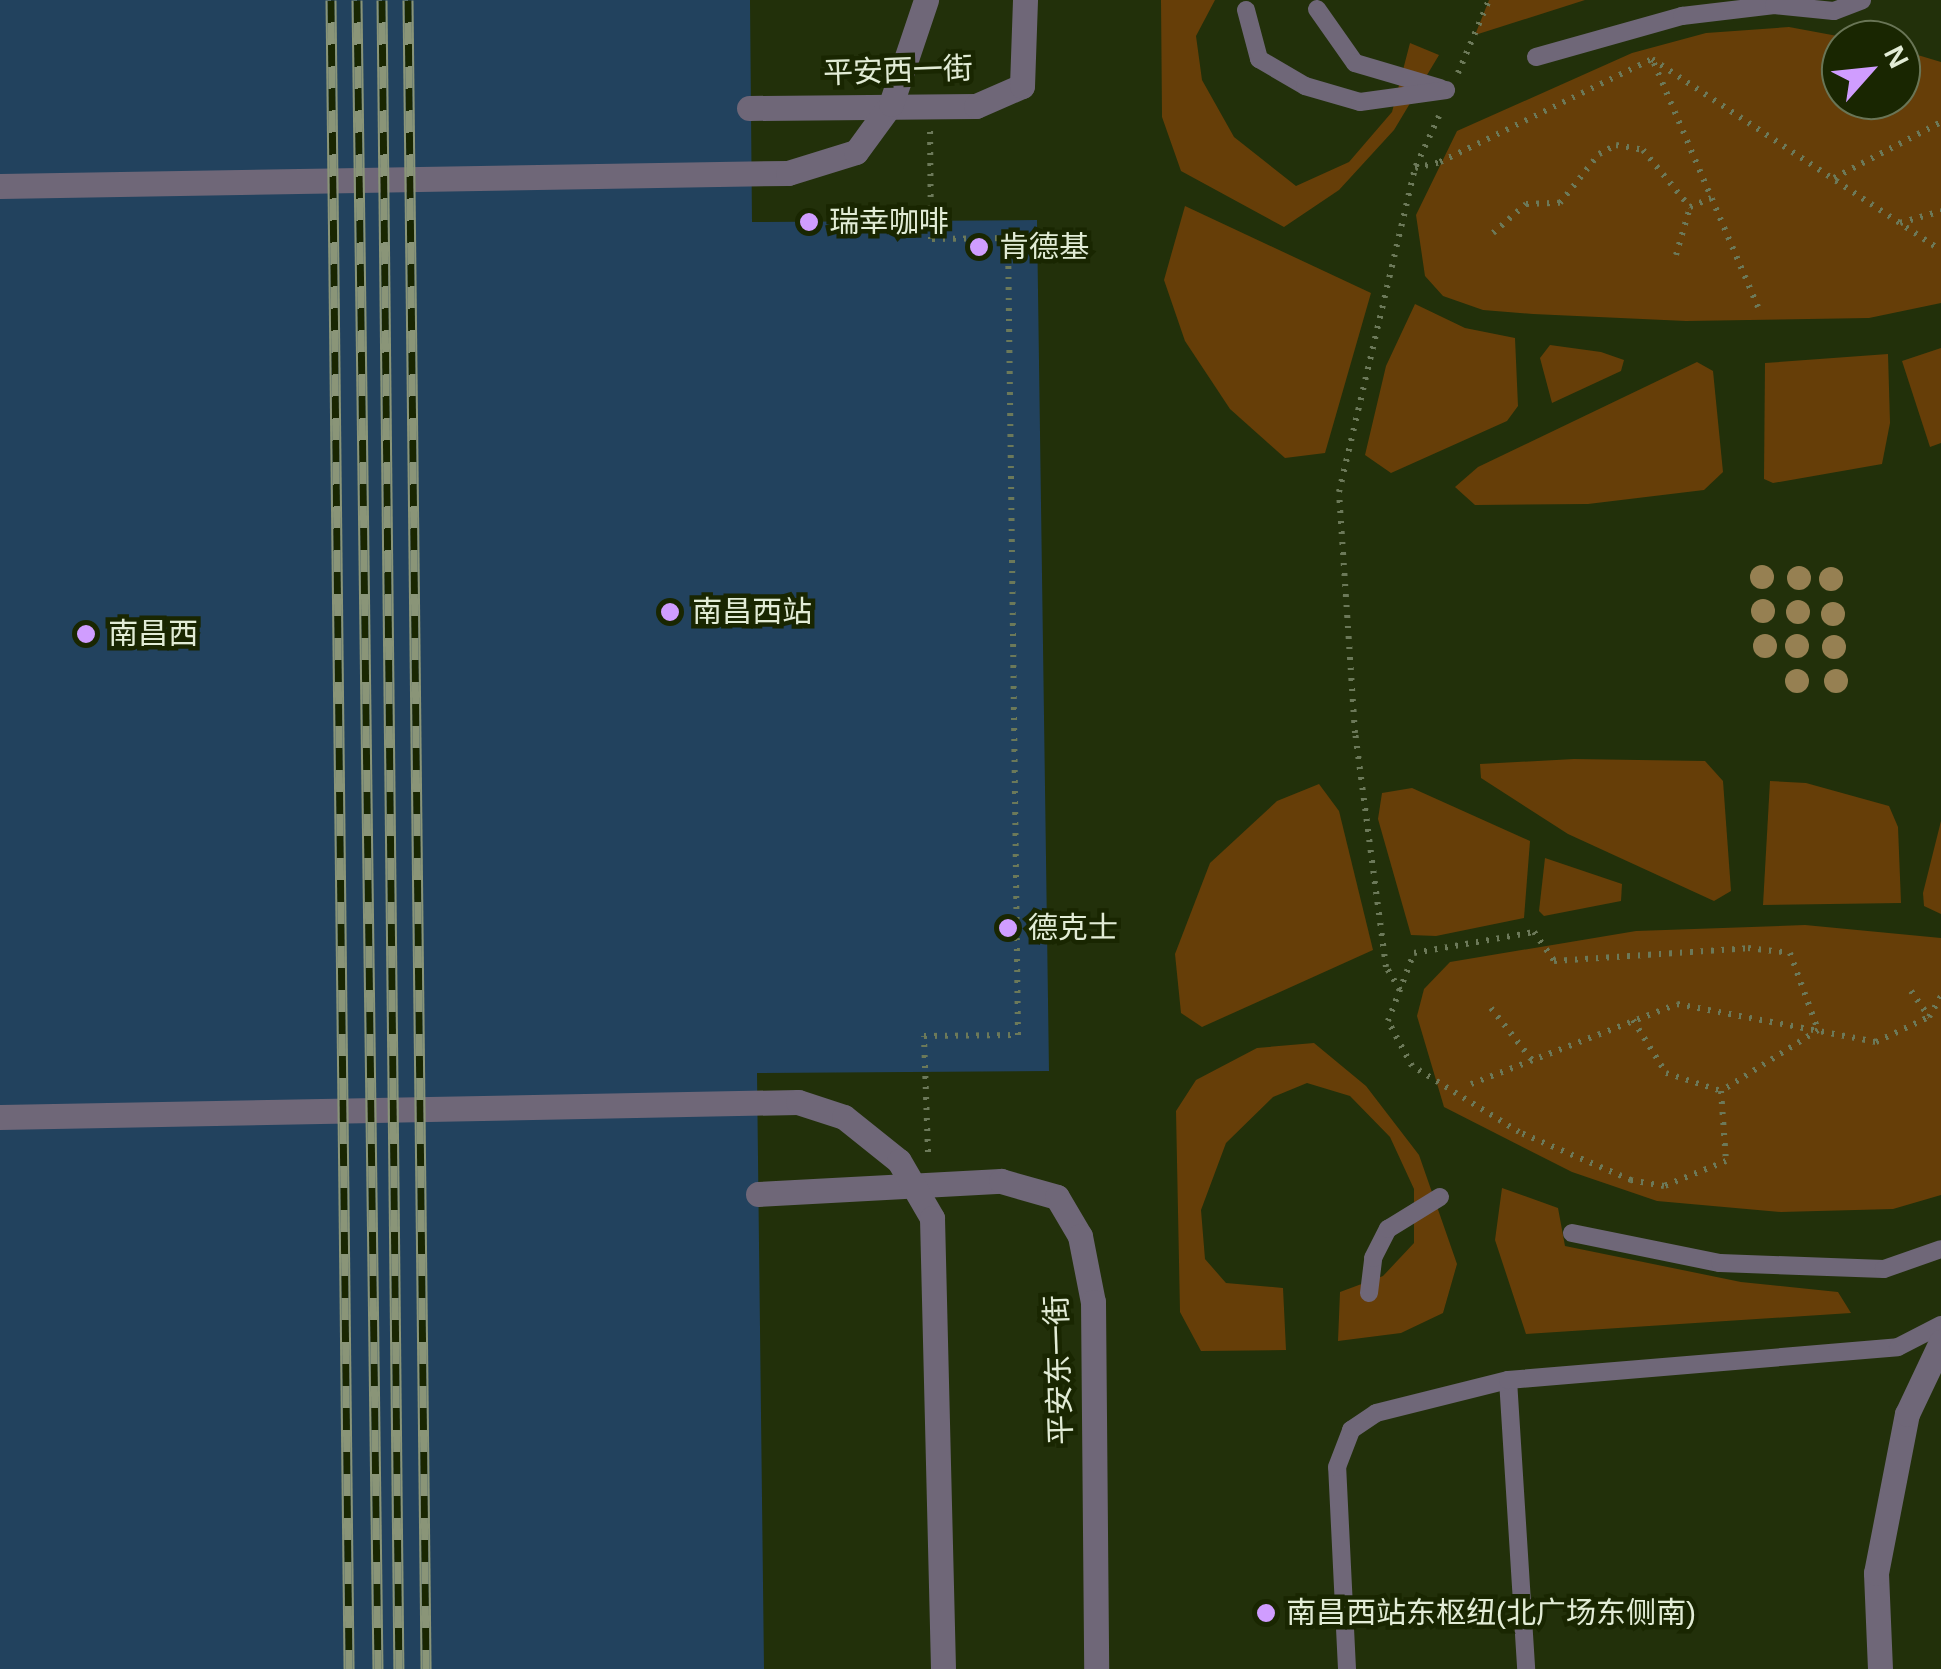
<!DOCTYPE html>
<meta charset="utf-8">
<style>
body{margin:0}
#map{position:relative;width:1941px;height:1669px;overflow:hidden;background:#22300a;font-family:Helvetica,"Noto Sans SC",sans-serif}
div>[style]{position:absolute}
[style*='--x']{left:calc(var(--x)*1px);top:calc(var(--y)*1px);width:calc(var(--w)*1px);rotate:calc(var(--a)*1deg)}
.green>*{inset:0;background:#663e08}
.building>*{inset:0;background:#22425e}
.path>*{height:6px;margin-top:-3px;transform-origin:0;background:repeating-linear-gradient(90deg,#6c7959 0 2.5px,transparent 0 10.5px)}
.service>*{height:18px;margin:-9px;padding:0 9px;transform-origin:9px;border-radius:9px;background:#6f6778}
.minor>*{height:25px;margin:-12.5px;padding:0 12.5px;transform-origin:12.5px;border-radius:12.5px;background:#6f6778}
.tertiary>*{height:25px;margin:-12.5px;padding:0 12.5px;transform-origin:12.5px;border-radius:12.5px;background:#6f6778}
.rail>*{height:11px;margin-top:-5.5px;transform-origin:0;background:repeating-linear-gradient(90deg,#192601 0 22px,#8a9578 0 44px);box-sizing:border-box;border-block:2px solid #8a9578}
.trees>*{width:24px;height:24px;margin:-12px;border-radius:50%;background:#968052}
.dots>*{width:28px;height:28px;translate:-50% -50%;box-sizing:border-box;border:5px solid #192601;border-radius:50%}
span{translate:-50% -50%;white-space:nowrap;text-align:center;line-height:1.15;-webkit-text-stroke:9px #192601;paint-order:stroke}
.street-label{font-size:30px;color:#e2ecd6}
.poi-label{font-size:30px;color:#e2ecd6}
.left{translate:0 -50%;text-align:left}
.north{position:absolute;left:1821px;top:20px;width:100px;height:100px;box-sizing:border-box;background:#192601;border:2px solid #697556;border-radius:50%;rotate:63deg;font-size:28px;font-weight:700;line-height:40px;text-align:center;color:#e2ecd6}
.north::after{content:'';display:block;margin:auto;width:35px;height:45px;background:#d09dff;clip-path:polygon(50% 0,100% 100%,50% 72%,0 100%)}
</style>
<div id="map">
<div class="green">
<div style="clip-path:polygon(1161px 0,1215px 0,1196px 36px,1202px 80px,1234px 137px,1296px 186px,1349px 162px,1392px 112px,1410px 43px,1439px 55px,1394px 130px,1339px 190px,1284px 227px,1181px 171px,1162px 117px)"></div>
<div style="clip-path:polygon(1489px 0,1585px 0,1475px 35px)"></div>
<div style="clip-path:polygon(1789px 27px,1859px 40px,1841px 40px,1841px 100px,1901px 100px,1901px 50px,1941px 62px,1941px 303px,1869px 318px,1686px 321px,1533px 314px,1483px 310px,1443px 296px,1425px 276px,1416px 215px,1457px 131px,1632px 53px,1706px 33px)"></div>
<div style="clip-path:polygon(1185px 206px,1371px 293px,1325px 453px,1285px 458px,1230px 409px,1185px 341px,1164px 280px)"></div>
<div style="clip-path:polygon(1415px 304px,1465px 328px,1515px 338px,1518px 406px,1507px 421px,1391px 473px,1365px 455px,1386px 366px)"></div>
<div style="clip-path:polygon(1550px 345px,1601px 352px,1624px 360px,1621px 371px,1552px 403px,1540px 358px)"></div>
<div style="clip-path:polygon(1941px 348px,1941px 443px,1930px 447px,1902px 361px)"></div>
<div style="clip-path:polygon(1888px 354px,1890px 423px,1882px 464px,1773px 483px,1764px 479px,1765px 363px)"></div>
<div style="clip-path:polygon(1697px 362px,1713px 371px,1723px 472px,1704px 490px,1588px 504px,1475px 505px,1455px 487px,1478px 467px)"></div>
<div style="clip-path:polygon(1574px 759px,1705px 761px,1723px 781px,1731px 891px,1714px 901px,1568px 834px,1481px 778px,1480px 764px)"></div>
<div style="clip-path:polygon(1770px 781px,1806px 783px,1889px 806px,1898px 827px,1901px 903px,1763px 905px)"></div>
<div style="clip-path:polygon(1319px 784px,1339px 811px,1373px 950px,1202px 1027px,1181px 1013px,1175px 954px,1210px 863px,1277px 801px)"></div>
<div style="clip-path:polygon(1412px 788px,1530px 841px,1524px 918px,1436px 936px,1411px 935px,1378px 819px,1382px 793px)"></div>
<div style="clip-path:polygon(1941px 821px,1941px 914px,1924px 906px,1923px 893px)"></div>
<div style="clip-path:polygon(1545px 858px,1622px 884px,1621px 901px,1544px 916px,1539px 911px)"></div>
<div style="clip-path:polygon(1805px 925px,1941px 938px,1941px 1195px,1893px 1209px,1781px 1212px,1657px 1201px,1572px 1172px,1444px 1107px,1417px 1016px,1424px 989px,1450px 962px,1636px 931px)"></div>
<div style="clip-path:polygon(1314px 1043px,1366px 1086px,1419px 1155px,1457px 1264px,1443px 1313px,1401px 1333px,1338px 1341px,1340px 1292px,1383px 1276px,1414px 1243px,1414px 1189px,1390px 1137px,1350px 1096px,1307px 1083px,1273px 1097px,1226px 1143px,1201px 1210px,1205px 1259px,1226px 1283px,1283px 1288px,1286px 1350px,1201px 1351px,1180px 1312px,1176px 1111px,1196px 1080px,1257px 1048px)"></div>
<div style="clip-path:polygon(1502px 1188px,1558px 1208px,1565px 1246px,1741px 1282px,1838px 1292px,1851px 1313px,1526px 1334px,1495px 1240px)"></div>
</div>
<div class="building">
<div style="clip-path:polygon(0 0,750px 0,752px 222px,1037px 220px,1049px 1071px,757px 1073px,764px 1669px,0 1669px)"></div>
</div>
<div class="path">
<div style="--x:1458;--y:73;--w:79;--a:-67"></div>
<div style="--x:1439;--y:116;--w:57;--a:114.8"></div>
<div style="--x:1415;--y:168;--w:26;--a:-13"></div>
<div style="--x:1440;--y:162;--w:236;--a:-25.9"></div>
<div style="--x:1834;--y:178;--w:121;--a:-27.6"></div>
<div style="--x:1900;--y:223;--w:43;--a:-16.3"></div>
<div style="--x:1493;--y:233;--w:44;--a:-41.3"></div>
<div style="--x:1526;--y:204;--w:34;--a:-2"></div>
<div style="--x:1560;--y:203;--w:63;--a:-51.5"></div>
<div style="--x:1599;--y:154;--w:19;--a:-28"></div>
<div style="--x:1616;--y:145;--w:27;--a:10"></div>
<div style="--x:1643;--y:150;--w:74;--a:50.5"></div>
<div style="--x:1690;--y:207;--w:23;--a:-23"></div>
<div style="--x:1676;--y:255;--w:50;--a:-73.7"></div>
<div style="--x:1758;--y:307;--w:270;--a:-113.1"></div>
<div style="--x:1652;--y:59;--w:346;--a:33.5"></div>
<div style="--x:1534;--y:932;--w:35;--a:55"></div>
<div style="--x:1554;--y:961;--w:194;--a:-3.8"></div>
<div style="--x:1748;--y:948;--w:42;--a:6.8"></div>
<div style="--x:1790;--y:953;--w:82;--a:70"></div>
<div style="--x:1818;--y:1030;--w:115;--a:147.8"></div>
<div style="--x:1721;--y:1091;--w:70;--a:85.9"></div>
<div style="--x:1726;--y:1161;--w:67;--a:158"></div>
<div style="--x:1664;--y:1186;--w:34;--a:-170"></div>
<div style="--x:1631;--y:1180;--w:122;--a:-156.8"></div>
<div style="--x:1519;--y:1132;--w:126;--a:-148.3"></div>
<div style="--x:1412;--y:1066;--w:51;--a:-118.1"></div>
<div style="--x:1388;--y:1021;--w:73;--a:-69.1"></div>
<div style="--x:1414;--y:953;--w:122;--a:-9.9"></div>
<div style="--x:1400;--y:990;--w:27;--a:-121"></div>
<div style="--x:1386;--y:967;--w:236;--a:-97.5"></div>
<div style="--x:1355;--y:733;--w:242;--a:-93.8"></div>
<div style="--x:1339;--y:492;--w:333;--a:-76.8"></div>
<div style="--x:1911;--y:991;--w:32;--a:55"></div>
<div style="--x:1491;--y:1008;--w:66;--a:51.7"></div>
<div style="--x:1633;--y:1020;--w:62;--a:58.1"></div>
<div style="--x:1666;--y:1073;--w:58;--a:18.1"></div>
<div style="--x:1471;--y:1084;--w:221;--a:-21.2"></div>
<div style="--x:1677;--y:1004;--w:203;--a:10.8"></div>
<div style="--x:1876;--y:1042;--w:59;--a:-25.3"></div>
<div style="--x:1929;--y:1017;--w:24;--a:-60"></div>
<div style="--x:928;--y:1152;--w:116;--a:-92"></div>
<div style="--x:924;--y:1036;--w:94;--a:-0.6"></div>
<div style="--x:1018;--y:1035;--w:797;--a:-90.72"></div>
<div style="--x:1008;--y:238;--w:77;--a:179.3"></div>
<div style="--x:931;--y:239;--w:108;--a:-90.5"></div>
</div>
<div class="service">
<div style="--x:1317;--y:9;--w:66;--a:54.9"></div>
<div style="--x:1355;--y:63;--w:89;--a:16.4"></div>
<div style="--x:1246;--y:10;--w:51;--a:75.1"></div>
<div style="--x:1259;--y:59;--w:53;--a:30.4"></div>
<div style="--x:1305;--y:86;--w:57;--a:16.2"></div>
<div style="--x:1360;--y:102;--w:87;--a:-7.9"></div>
<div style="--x:1536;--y:57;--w:152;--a:-15.7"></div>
<div style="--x:1682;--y:16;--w:93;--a:-6.8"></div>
<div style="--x:1774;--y:5;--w:60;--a:5.7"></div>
<div style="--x:1834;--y:11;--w:30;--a:-21"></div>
<div style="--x:1572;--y:1233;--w:151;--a:11.5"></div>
<div style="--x:1720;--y:1263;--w:164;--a:2.1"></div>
<div style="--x:1884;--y:1269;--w:60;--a:-19.3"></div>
<div style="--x:1369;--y:1293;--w:35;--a:-83"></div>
<div style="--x:1373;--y:1258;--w:33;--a:-63"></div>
<div style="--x:1388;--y:1229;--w:61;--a:-31.6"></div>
<div style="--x:1508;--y:1380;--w:290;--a:86.4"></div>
<div style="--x:1347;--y:1669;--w:202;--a:-92.8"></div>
<div style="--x:1337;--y:1467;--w:40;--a:-69"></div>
<div style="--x:1351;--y:1430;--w:30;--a:-34"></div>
<div style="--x:1376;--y:1413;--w:136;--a:-14"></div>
<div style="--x:1508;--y:1380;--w:391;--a:-4.8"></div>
<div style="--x:1898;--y:1347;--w:48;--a:-27.1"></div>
</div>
<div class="minor">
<div style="--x:749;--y:108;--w:227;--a:-0.5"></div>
<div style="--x:976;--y:106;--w:50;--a:-23.5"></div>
<div style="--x:1022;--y:86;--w:86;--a:-88"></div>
<div style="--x:758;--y:1194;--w:243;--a:-3.1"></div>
<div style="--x:1001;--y:1181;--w:58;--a:15.9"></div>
<div style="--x:1057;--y:1197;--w:45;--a:59.5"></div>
<div style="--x:1080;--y:1236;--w:67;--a:78.9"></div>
<div style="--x:1093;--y:1302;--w:367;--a:89.5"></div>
<div style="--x:1880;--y:1669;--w:96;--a:-92.4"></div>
<div style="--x:1876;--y:1573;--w:162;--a:-79"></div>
<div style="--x:1907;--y:1414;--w:80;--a:-64.7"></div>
</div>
<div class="tertiary">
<div style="--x:0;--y:186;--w:788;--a:-0.95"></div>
<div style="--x:788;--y:173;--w:71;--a:-17.2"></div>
<div style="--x:856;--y:152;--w:59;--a:-53.9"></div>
<div style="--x:891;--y:104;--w:110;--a:-71.4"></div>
<div style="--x:0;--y:1117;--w:798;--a:-1.08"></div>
<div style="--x:798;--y:1102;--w:48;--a:18.1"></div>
<div style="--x:844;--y:1117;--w:70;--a:38.7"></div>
<div style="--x:899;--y:1161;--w:66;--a:59.9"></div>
<div style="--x:932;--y:1218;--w:451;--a:88.6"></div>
</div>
<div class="rail">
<div style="--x:331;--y:0;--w:1669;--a:89.38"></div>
<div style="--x:357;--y:0;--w:1669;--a:89.28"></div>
<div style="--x:382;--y:0;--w:1669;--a:89.42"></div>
<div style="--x:408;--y:0;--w:1669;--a:89.38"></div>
</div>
<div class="trees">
<div style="left:1762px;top:577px"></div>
<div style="left:1799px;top:578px"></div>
<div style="left:1831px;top:579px"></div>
<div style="left:1763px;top:611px"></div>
<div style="left:1798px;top:612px"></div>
<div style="left:1833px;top:614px"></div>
<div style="left:1765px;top:646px"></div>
<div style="left:1797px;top:646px"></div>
<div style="left:1834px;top:647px"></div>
<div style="left:1797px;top:681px"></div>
<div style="left:1836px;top:681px"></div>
</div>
<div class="dots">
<div style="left:809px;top:222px;background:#d09dff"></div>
<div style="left:979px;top:247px;background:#d09dff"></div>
<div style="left:670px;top:612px;background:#d09dff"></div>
<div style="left:86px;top:634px;background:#d09dff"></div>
<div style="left:1008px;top:928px;background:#d09dff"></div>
<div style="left:1266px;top:1613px;background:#d09dff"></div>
</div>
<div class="street-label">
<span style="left:898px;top:71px;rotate:-2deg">平安西一街</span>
<span style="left:1059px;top:1370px;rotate:-92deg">平安东一街</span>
</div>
<div class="poi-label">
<span class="left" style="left:829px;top:222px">瑞幸咖啡</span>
<span class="left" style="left:999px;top:247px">肯德基</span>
<span class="left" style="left:692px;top:612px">南昌西站</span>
<span class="left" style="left:108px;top:634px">南昌西</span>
<span class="left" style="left:1028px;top:928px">德克士</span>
<span class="left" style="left:1286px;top:1613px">南昌西站东枢纽(北广场东侧南)</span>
</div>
<div class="north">N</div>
</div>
